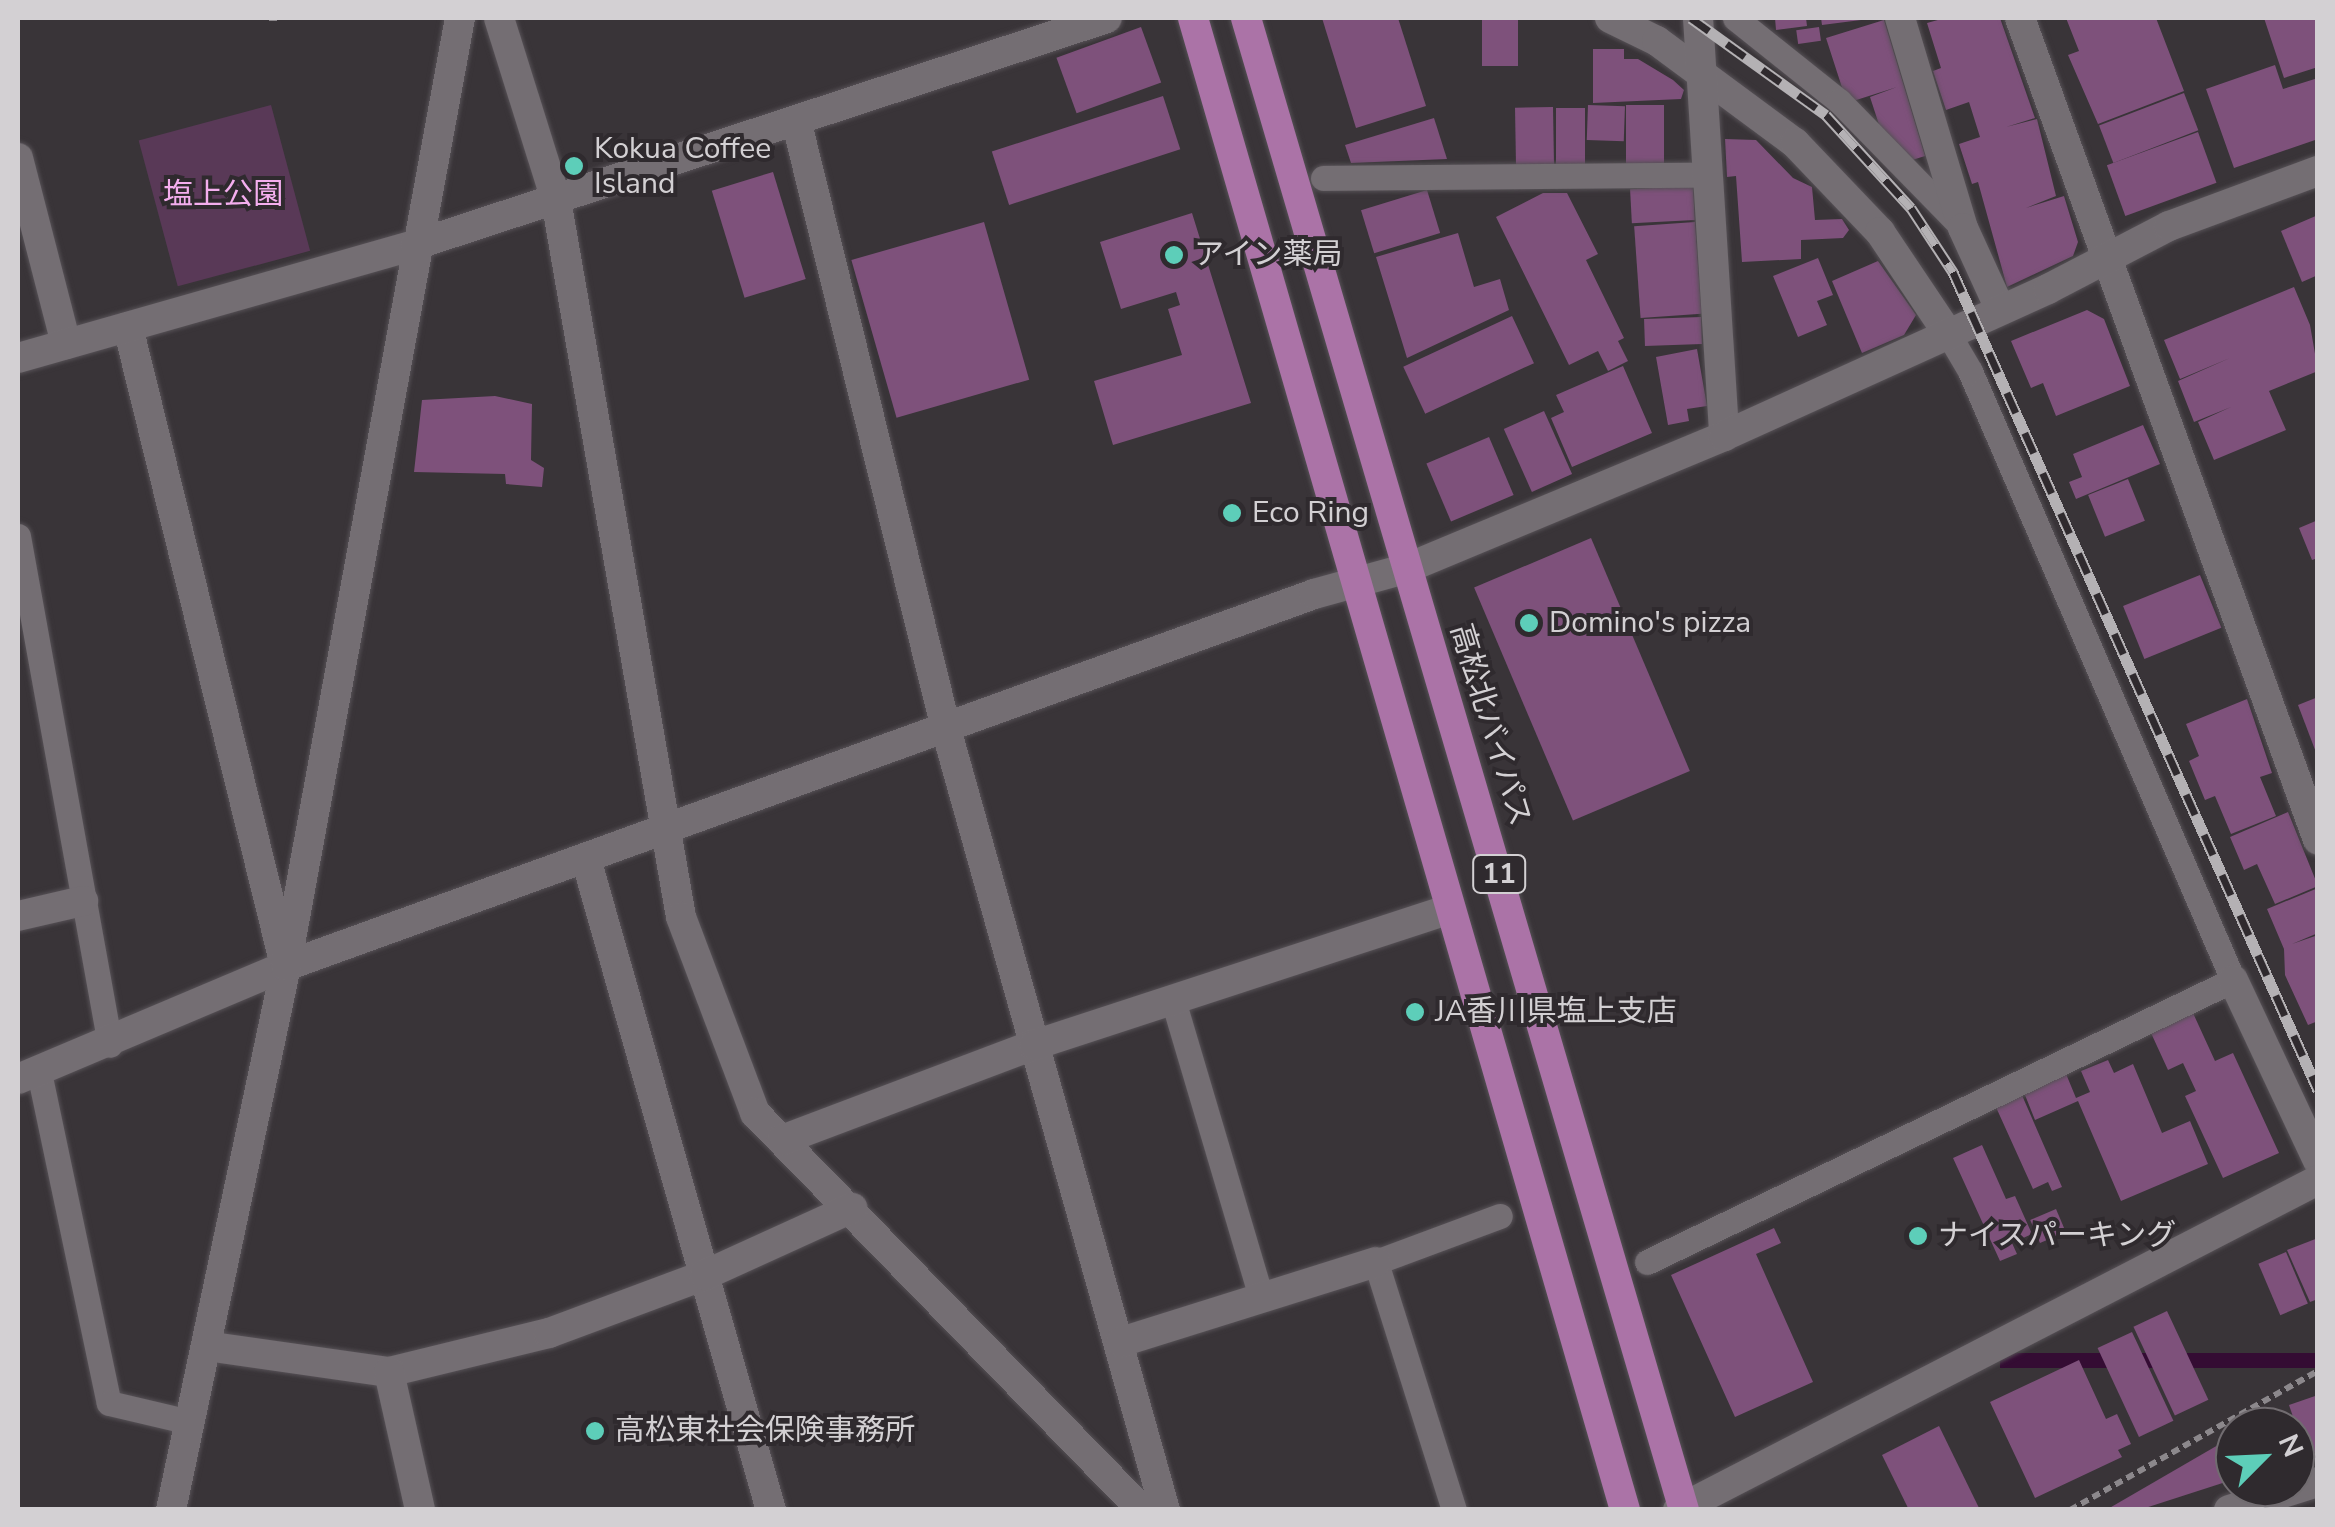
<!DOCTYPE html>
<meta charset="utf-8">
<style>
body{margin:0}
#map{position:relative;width:2335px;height:1527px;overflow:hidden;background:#393438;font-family:"Nunito Sans","Noto Sans JP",sans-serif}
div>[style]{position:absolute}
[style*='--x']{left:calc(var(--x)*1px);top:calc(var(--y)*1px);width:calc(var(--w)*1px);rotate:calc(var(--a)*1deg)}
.green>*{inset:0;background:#593957;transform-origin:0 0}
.water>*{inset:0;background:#340c33;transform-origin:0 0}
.building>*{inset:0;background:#7e517b;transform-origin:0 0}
.path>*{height:6px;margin-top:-3px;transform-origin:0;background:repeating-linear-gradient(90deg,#8c888c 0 8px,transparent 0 13px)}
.roads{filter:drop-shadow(0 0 2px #565156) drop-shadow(0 0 2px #565156)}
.lane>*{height:25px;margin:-12.5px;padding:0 12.5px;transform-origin:12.5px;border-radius:12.5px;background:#746e73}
.street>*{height:30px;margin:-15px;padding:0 15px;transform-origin:15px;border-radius:15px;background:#746e73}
.secondary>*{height:30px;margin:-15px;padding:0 15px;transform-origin:15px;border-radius:15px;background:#746e73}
.highway>*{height:30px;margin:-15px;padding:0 15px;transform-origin:15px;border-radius:15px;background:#ab73a7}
.rail>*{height:11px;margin-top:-5.5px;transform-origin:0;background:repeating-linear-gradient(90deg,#2f2a2e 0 22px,#b4b1b4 0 44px);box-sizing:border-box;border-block:2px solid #b4b1b4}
.dots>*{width:28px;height:28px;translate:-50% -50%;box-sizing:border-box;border:5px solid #2f2a2e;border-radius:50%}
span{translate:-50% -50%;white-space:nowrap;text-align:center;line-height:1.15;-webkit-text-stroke:8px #2f2a2e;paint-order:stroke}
.shield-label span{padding:2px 8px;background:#2f2a2e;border:2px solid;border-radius:8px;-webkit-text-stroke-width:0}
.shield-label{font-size:28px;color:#d3d0d3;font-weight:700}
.poi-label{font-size:30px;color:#d3d0d3}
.left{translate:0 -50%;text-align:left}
.park-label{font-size:30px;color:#f4aeee}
.street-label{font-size:30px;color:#d3d0d3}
.frame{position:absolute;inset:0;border:20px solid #d3d0d3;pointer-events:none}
.north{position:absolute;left:2215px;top:1407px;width:100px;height:100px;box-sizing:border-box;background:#2f2a2e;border:2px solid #716c70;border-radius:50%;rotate:66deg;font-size:28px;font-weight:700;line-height:40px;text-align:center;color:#d3d0d3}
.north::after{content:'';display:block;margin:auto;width:35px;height:45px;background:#5dceb9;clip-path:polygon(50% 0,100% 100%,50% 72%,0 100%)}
</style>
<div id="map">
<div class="green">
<div style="left:271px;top:105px;width:151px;height:137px;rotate:75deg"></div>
</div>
<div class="water">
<div style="left:2317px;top:1353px;width:15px;height:317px;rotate:90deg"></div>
</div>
<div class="building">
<div style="clip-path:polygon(1322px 18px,1398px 18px,1426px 106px,1356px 128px)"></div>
<div style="left:1482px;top:18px;width:36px;height:48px"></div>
<div style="clip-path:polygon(1775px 18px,1806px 18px,1807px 26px,1776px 30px)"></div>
<div style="clip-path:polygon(1821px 18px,1861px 18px,1861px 20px,1822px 25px)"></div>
<div style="clip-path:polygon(1945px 18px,2000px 18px,2035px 118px,2006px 127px,2037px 119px,2056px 196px,2026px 208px,2064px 196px,2078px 242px,2073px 256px,2007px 287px,1978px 182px,1972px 184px,1959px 144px,1980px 137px,1969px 102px,1946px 110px,1933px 71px,1941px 68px,1927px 23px)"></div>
<div style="clip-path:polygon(2066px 18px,2156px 18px,2184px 91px,2098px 124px,2068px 55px,2079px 51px)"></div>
<div style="clip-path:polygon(2264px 18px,2318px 18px,2318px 67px,2284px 78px)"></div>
<div style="clip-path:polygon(1884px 20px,1925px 156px,1906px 162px,1883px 137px,1870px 97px,1897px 87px,1847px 103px,1826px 38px)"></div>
<div style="left:1141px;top:27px;width:59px;height:90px;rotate:70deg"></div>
<div style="left:1819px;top:27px;width:14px;height:23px;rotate:82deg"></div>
<div style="clip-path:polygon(1593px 49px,1624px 49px,1624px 59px,1638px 59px,1673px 80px,1684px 90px,1681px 99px,1593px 103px)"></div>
<div style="clip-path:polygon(2275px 65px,2283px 89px,2318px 78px,2318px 139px,2234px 168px,2206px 89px)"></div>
<div style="left:2184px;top:93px;width:40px;height:91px;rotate:69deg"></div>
<div style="left:1163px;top:96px;width:56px;height:180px;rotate:72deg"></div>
<div style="left:1588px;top:105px;width:37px;height:35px;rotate:2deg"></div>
<div style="left:1626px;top:105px;width:38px;height:60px"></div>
<div style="left:1553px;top:107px;width:58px;height:38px;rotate:89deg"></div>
<div style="left:1556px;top:108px;width:29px;height:57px"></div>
<div style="clip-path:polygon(1434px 118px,1447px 159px,1351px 163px,1345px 145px)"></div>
<div style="left:2198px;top:132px;width:54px;height:97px;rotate:70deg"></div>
<div style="clip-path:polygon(1725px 139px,1756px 140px,1793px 178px,1812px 187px,1815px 220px,1842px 219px,1849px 230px,1843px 238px,1801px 240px,1801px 259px,1742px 262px,1736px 176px,1727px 177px)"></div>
<div style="left:773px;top:172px;width:112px;height:64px;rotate:73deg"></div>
<div style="left:1693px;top:186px;width:34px;height:63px;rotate:87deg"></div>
<div style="left:1427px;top:190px;width:45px;height:69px;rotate:73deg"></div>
<div style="clip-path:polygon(1543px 193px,1567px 193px,1598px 254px,1586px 260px,1624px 338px,1618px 341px,1628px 361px,1608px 371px,1598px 351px,1569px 365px,1496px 217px)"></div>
<div style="clip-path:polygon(1192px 213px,1251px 403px,1113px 445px,1094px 381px,1182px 355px,1168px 309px,1180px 305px,1176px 292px,1121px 309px,1100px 242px)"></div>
<div style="clip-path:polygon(2318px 215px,2318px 275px,2302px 282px,2281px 231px)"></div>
<div style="left:984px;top:222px;width:164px;height:138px;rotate:74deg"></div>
<div style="left:1695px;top:222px;width:92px;height:61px;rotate:86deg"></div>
<div style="clip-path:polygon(1458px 233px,1474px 287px,1500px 279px,1509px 310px,1407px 358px,1376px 257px)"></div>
<div style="clip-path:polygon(1818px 258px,1833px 295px,1817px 301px,1827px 325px,1798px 337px,1773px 276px)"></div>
<div style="clip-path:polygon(1878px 261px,1916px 315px,1904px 335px,1862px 353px,1832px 281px)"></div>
<div style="clip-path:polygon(2294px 287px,2310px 325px,2318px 371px,2269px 391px,2286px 430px,2214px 460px,2198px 422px,2231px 407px,2194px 422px,2178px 381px,2230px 358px,2180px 379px,2164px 340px)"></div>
<div style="clip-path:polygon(2087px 310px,2104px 319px,2130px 386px,2056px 416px,2043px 383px,2031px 388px,2011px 341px)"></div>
<div style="left:1512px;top:316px;width:52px;height:120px;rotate:65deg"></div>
<div style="left:1701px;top:317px;width:27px;height:57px;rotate:88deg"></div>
<div style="clip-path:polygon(1697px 349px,1707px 406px,1687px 409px,1689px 421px,1668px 425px,1656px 357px)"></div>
<div style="clip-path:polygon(1623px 366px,1652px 433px,1572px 467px,1551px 418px,1564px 412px,1556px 395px)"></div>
<div style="clip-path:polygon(495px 396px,532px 404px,531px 460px,544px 468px,542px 487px,506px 484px,505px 474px,414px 472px,422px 400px)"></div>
<div style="left:1544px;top:411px;width:69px;height:44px;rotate:66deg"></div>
<div style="clip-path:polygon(2143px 425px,2160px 464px,2076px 499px,2069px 482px,2082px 477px,2073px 454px)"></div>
<div style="left:1489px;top:437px;width:63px;height:68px;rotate:67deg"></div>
<div style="left:2128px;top:479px;width:45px;height:43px;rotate:68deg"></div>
<div style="clip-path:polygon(2318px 520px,2318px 558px,2312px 560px,2299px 528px)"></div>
<div style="left:1591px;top:538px;width:253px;height:127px;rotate:67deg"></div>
<div style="left:2200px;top:575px;width:57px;height:83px;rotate:68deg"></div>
<div style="clip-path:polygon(2318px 697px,2318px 755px,2317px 755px,2298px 705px)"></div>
<div style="clip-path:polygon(2247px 699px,2272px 773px,2260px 777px,2276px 816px,2231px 834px,2215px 796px,2205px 800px,2189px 761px,2199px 756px,2186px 724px)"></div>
<div style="clip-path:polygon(2288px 812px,2318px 886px,2275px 904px,2257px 864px,2244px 870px,2230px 837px)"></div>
<div style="clip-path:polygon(2318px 888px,2318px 933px,2292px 944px,2318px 935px,2318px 1021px,2308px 1025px,2285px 975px,2284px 949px,2267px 909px)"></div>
<div style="clip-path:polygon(2193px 1013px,2215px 1061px,2233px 1053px,2279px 1153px,2223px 1178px,2185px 1096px,2196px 1091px,2183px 1063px,2168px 1070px,2151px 1033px)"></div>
<div style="clip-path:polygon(2108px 1060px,2114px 1073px,2133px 1064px,2162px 1133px,2190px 1121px,2208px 1164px,2121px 1201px,2078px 1101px,2035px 1120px,2023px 1090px,2064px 1069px,2076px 1098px,2090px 1092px,2081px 1071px)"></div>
<div style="clip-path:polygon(2021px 1093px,2062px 1187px,2052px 1191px,2048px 1182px,2033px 1189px,1995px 1105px)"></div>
<div style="clip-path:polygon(1982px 1145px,2006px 1199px,2015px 1196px,2032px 1234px,2012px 1243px,2017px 1254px,2000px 1261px,1953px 1158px)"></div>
<div style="left:2056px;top:1209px;width:25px;height:28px;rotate:67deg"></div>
<div style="clip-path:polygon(1774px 1228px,1781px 1243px,1756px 1254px,1813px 1382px,1735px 1417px,1671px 1275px)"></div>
<div style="clip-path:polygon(2318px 1238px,2318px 1299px,2310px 1302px,2287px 1250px)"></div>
<div style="left:2286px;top:1252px;width:56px;height:30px;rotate:67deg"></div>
<div style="left:2167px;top:1311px;width:98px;height:37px;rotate:65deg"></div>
<div style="left:2132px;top:1332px;width:98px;height:38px;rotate:65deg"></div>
<div style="clip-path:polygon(2079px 1360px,2106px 1419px,2117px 1414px,2131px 1444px,2118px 1450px,2122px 1457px,2035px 1498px,1990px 1402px)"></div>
<div style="clip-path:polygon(2318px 1395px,2318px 1451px,2306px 1455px,2289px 1405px)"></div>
<div style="clip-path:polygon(2286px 1416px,2290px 1427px,2256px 1427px,2256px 1426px)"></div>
<div style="clip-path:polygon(1939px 1426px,1980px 1510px,1909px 1510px,1882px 1455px)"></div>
<div style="clip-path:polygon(2225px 1441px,2235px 1479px,2139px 1510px,2106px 1510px)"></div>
</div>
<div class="path">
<div style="--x:269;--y:18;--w:13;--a:0"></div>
<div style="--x:2070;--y:1510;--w:284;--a:-29.3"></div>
</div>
<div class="roads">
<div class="lane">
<div style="--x:1735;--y:18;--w:133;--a:38.6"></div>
<div style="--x:1839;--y:101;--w:177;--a:45.7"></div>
<div style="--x:1323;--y:178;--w:380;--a:-0.5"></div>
<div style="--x:18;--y:536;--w:517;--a:79.75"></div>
<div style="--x:1173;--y:1000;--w:310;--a:73.5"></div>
<div style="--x:39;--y:1072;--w:338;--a:78.1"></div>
<div style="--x:109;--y:1403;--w:83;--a:13.2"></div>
<div style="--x:1647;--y:1262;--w:650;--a:-25.7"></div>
<div style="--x:2233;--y:980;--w:663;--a:-113.36"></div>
<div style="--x:1970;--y:371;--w:45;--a:-120.5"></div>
<div style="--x:1454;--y:1510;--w:260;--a:-107.5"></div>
<div style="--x:1376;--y:1262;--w:132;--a:-20.4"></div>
</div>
<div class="street">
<div style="--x:499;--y:18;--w:191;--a:72.6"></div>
<div style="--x:556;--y:200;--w:728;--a:80.11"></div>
<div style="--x:681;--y:917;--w:210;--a:69.3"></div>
<div style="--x:755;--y:1113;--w:554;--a:45.73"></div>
<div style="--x:1610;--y:18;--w:52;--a:26.1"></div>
<div style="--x:1657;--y:41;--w:172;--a:36.5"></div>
<div style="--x:1795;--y:143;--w:123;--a:46.3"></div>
<div style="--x:1880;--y:232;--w:120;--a:56.2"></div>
<div style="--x:1698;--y:18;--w:419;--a:86.4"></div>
<div style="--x:1900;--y:18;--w:219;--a:73.3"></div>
<div style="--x:1963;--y:228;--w:89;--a:65.4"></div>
<div style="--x:2020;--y:18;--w:874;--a:70.07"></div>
<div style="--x:797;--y:124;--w:623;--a:76.16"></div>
<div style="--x:946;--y:729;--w:811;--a:74.34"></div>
<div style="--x:18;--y:158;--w:192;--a:75.5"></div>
<div style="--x:128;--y:327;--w:645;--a:76.18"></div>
<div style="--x:18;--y:358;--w:413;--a:-15.9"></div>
<div style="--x:415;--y:245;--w:728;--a:-18.16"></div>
<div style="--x:586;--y:859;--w:677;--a:74.14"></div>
<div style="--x:18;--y:916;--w:67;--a:-13"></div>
<div style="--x:2233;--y:980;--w:200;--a:64.8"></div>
<div style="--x:18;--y:1079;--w:291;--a:-22.9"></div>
<div style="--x:286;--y:966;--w:1093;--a:-19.89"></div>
<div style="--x:1314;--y:594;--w:94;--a:-15.4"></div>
<div style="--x:1405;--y:569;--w:346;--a:-22.6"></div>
<div style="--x:1724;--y:436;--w:356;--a:-24.4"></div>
<div style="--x:2048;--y:289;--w:136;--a:-27.5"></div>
<div style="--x:2169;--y:226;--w:159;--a:-20.3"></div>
<div style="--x:782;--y:1140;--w:269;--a:-20.7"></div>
<div style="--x:1034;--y:1045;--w:438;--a:-18.1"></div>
<div style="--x:1121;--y:1342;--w:267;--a:-17.4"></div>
<div style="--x:206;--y:1346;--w:185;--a:8.1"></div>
<div style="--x:389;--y:1372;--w:165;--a:-13.7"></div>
<div style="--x:549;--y:1333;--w:166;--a:-20.4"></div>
<div style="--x:705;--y:1275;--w:162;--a:-24.5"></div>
<div style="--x:389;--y:1372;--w:141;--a:77.3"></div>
<div style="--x:171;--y:1510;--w:556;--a:-78.06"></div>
<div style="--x:286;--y:966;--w:964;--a:-79.6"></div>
</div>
<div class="secondary">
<div style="--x:1678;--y:1510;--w:720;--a:-27.28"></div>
<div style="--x:2229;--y:1510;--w:93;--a:-17.5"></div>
</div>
<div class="highway">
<div style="--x:1193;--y:18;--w:1553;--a:73.85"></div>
<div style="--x:1246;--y:18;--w:1555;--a:73.64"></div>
</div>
</div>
<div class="rail">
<div style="--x:1691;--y:18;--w:166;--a:35.7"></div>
<div style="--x:1826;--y:115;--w:126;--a:47.6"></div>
<div style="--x:1911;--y:208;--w:77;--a:56.7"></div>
<div style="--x:1953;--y:272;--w:896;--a:65.95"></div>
</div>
<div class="dots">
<div style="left:574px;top:166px;background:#5dceb9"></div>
<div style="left:1174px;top:255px;background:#5dceb9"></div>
<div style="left:1232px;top:513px;background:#5dceb9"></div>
<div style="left:1529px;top:623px;background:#5dceb9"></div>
<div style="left:1415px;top:1012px;background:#5dceb9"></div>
<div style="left:1918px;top:1236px;background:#5dceb9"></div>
<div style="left:595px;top:1431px;background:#5dceb9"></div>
</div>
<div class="shield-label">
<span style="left:1499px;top:874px">11</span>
</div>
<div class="poi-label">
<span class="left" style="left:594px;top:166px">Kokua Coffee<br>Island</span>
<span class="left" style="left:1194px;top:255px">アイン薬局</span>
<span class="left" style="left:1252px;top:513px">Eco Ring</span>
<span class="left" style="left:1549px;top:623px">Domino's pizza</span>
<span class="left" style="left:1435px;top:1012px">JA香川県塩上支店</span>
<span class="left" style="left:1938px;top:1236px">ナイスパーキング</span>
<span class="left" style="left:615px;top:1431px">高松東社会保険事務所</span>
</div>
<div class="park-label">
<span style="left:223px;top:195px">塩上公園</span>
</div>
<div class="street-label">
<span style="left:1490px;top:725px;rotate:73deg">高松北バイパス</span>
</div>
<div class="frame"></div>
<div class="north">N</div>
</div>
